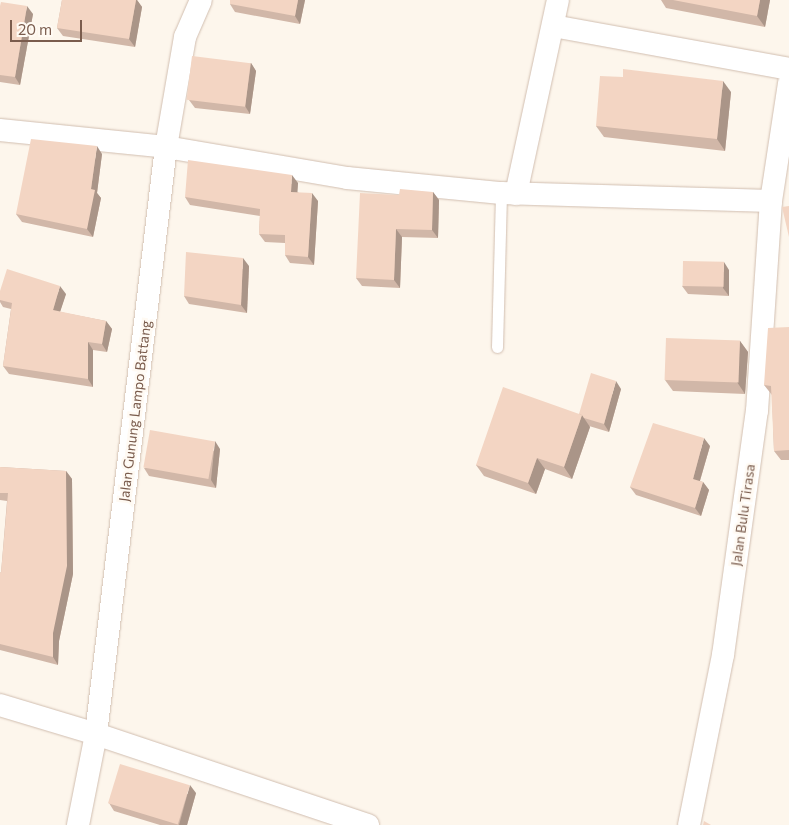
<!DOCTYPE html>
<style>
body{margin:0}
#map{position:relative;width:789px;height:825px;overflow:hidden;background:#fdf6ec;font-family:Commissioner,sans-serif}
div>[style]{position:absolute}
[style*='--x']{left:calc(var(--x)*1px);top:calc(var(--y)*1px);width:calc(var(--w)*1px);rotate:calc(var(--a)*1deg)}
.roads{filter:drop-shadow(0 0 1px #d1beb0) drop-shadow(0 0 1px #d1beb0)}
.lane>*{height:11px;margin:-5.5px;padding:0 5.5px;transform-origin:5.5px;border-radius:5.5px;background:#fff}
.street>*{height:22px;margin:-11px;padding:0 11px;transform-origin:11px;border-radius:11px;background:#fff}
.wall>*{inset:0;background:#d1b7a8}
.shaded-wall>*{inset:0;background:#aa9588}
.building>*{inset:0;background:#f3d5c3;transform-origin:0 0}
span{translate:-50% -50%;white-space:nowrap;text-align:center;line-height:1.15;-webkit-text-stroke:5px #fffaf3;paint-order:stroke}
.street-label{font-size:14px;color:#7a5c4d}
.scale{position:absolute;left:10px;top:20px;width:72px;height:22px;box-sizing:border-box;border:2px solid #7a5c4d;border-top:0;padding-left:6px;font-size:15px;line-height:18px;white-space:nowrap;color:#7a5c4d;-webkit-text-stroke:4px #fffaf3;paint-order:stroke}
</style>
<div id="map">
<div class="roads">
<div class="lane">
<div style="--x:497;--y:347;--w:154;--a:-88.5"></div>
</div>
<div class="street">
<div style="--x:553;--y:26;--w:240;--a:10.3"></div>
<div style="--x:0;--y:130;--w:167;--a:5.8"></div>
<div style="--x:166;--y:147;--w:184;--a:9.7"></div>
<div style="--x:347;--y:178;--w:155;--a:5.6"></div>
<div style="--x:501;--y:193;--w:270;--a:1.7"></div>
<div style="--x:516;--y:194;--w:198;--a:-77.8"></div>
<div style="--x:0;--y:705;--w:100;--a:16.8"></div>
<div style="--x:96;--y:734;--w:287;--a:18.5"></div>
<div style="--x:78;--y:825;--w:93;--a:-78.8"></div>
<div style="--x:96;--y:734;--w:591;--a:-83.2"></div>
<div style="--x:166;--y:147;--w:112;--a:-80.2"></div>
<div style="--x:185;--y:37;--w:40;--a:-66.6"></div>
<div style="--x:689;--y:825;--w:173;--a:-78.7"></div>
<div style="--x:723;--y:655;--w:246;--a:-82.1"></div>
<div style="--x:757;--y:411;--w:210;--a:-86.2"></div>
<div style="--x:771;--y:201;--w:119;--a:-81.3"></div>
</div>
</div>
<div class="wall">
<div style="clip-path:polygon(62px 0,137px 0,142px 7px,135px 47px,63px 36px,57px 28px)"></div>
<div style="clip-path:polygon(230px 0,305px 0,300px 24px,235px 12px,230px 4px)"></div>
<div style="clip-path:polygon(661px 0,770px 0,765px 27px,666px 8px)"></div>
<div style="clip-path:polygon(0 6px,33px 14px,20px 85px,0 82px)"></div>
<div style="clip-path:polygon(251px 63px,256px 71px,250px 114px,195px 108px,189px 100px)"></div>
<div style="clip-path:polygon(623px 77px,731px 92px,725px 151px,604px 137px,596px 126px)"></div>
<div style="clip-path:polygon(102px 154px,97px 193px,101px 198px,93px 237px,22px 222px,16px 214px)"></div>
<div style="clip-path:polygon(298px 183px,297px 192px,318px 201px,314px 265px,290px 263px,285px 255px,285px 243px,265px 242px,259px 234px,260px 216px,190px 205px,185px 197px)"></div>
<div style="clip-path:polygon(433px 192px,439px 200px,438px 238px,402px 237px,400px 288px,362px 286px,356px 278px,399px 195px)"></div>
<div style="clip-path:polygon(249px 266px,247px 313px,189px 304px,184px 296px)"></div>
<div style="clip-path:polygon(729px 270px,729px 296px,688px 294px,682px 286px)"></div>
<div style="clip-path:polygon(0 291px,66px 294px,60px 312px,106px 321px,112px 329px,107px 352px,93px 350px,93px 387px,9px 374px,3px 366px,11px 309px,3px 307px,0 302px)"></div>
<div style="clip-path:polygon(789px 327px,789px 460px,781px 460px,774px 451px,772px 395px,764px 385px)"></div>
<div style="clip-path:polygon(740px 341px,748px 352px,745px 394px,673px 391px,665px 380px)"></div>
<div style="clip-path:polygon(621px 389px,609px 432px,589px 426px,590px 427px,572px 479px,545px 469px,536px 494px,484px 476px,476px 465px,579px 414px)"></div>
<div style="clip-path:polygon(710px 446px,700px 481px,703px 482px,709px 490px,701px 516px,636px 495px,630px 487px)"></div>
<div style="clip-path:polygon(220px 449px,216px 488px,149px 476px,144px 468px)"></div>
<div style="clip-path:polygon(0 467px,66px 471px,72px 479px,73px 574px,59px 641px,58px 665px,0 650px,0 572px,1px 573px,7px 501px,0 500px)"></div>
<div style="clip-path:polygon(196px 793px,187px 825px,160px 825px,114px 811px,109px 803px)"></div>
</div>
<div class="shaded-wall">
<div style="clip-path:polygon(136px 0,137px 0,142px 7px,135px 47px,129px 39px)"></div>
<div style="clip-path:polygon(298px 0,305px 0,300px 24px,295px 16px)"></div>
<div style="clip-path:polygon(760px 0,770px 0,765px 27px,757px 16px)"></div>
<div style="clip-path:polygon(27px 6px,33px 14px,20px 85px,15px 77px)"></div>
<div style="clip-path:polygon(251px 63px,256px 71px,250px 114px,245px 106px)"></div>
<div style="clip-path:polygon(723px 81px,731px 92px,725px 151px,717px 139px)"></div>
<div style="clip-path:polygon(97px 146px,102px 154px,97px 193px,101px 198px,93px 237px,87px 229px,91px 189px)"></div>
<div style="clip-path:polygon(292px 175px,298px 183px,297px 200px,291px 192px)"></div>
<div style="clip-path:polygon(433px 192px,439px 200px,438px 238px,432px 230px)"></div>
<div style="clip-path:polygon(312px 193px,318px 201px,314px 265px,308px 257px)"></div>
<div style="clip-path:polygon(396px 229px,402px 237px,400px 288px,394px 280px)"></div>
<div style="clip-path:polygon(243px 258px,249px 266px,247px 313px,241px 305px)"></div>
<div style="clip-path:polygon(724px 262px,729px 270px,729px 296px,723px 288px)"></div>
<div style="clip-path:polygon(60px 286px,66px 294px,58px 318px,53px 310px)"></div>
<div style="clip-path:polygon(106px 321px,112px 329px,107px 352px,102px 344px)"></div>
<div style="clip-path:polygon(740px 341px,748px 352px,745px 394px,737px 382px)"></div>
<div style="clip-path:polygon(88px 342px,93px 350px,93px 387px,88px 379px)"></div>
<div style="clip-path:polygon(616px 381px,621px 389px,609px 432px,604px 424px)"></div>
<div style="clip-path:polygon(582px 415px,590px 427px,572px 479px,564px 467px)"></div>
<div style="clip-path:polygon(704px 438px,710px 446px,698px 487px,693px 479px)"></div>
<div style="clip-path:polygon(215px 441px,220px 449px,216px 488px,211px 480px)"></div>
<div style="clip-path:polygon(537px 458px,545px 469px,536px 494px,528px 483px)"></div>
<div style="clip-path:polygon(66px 471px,72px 479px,73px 574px,59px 641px,58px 665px,53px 657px,53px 633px)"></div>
<div style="clip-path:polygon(703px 482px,709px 490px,701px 516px,695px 508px)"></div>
<div style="clip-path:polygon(190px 785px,196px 793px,187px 825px,179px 825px)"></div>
</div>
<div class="building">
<div style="clip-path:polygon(62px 0,136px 0,129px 39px,57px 28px)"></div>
<div style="clip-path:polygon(230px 0,298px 0,295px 16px,230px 4px)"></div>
<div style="clip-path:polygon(673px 0,760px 0,757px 16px)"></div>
<div style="clip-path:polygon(1px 2px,27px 6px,15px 77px,0 75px,0 6px)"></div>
<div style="left:192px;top:56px;width:59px;height:44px;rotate:7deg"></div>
<div style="clip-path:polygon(623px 69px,723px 81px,717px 139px,596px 126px,600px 76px,623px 77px)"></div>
<div style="clip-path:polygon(31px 139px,97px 146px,91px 189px,95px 190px,87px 229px,16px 214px)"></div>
<div style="clip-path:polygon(188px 160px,292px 175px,291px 192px,312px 193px,308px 257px,285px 255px,285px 235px,259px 234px,260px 209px,185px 197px)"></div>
<div style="clip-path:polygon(400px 189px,433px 192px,432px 230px,396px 229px,394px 280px,356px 278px,360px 193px,399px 195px)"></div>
<div style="clip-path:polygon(789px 206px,789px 237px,782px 207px)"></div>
<div style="clip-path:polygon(186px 252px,243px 258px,241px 305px,184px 296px)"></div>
<div style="left:683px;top:261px;width:41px;height:25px;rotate:1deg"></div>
<div style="clip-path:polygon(7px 269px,60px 286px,53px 310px,106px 321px,102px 344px,88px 342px,88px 379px,3px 366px,12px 303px,0 300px,0 291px)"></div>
<div style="clip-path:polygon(789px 327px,789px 450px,774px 451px,771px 386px,764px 385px,768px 328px)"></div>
<div style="left:666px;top:338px;width:74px;height:42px;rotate:2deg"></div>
<div style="clip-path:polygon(591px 373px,616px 381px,604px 424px,584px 418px,582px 415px,579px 414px)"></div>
<div style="clip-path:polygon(503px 387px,582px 415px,564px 467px,537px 458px,528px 483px,476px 465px)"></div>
<div style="clip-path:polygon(653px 423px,704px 438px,693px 479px,703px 482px,695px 508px,630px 487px)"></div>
<div style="left:150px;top:430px;width:66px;height:38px;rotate:10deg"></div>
<div style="clip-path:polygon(0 467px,66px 471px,67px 566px,53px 633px,53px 657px,0 644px,0 572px,1px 573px,8px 493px,0 493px)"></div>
<div style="left:120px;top:764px;width:73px;height:41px;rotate:17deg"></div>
<div style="clip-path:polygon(704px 821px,711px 825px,703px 825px)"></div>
</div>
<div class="street-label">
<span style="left:135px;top:411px;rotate:-83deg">Jalan Gunung Lampo Battang</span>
<span style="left:743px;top:515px;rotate:-82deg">Jalan Bulu Tirasa</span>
</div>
<div class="scale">20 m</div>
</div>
